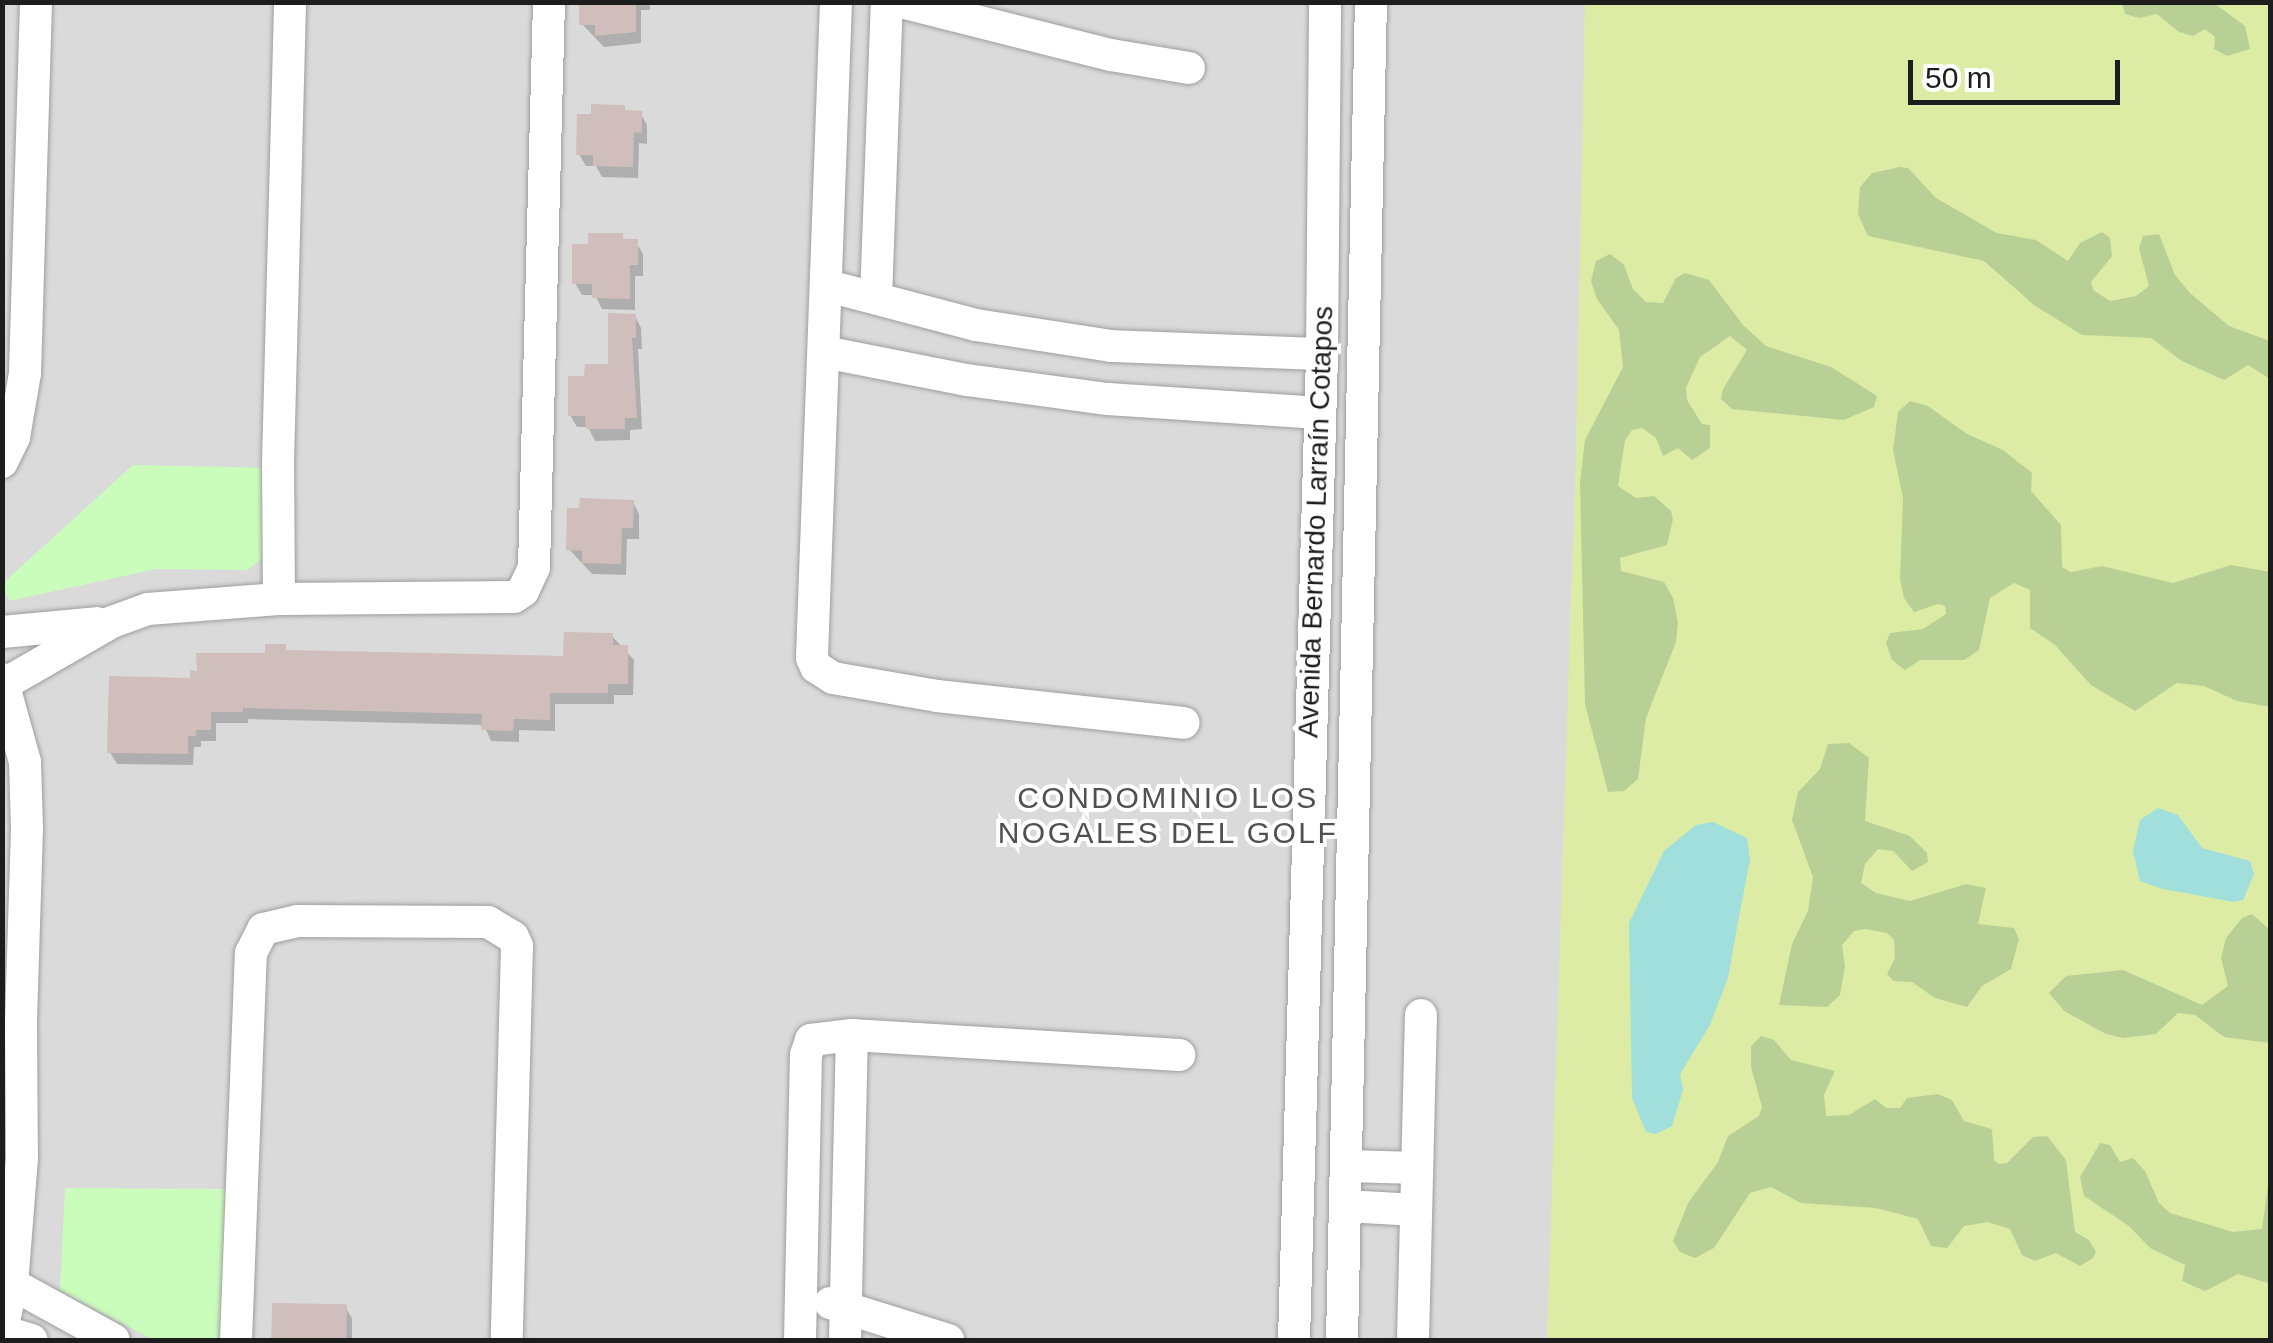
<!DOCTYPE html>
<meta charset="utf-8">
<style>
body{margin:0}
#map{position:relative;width:2273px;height:1343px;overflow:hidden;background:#efe7e2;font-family:Helvetica,sans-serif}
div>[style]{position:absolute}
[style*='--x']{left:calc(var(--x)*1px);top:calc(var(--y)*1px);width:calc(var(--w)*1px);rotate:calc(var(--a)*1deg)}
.residential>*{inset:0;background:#dbdada;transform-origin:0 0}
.grass>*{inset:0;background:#ddeca5}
.forest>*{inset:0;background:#b8d095}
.park>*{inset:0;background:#cafcbc}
.water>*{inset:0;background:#a0dfdb}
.shadow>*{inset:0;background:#0003}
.building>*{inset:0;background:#cfbebb;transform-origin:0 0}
.roads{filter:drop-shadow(0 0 2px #9e9e9e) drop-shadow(0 0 2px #9e9e9e)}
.minor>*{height:32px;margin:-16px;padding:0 16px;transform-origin:16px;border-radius:16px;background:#fff}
span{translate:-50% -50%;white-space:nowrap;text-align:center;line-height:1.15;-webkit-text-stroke:8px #fff;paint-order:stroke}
.street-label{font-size:28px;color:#1d1d1d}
.neighbourhood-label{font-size:30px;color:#505050;letter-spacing:2.5px}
.frame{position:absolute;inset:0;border:5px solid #1d1d1d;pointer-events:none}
.scale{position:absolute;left:1908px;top:60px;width:212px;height:45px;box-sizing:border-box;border:5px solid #1d1d1d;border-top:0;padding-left:12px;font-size:30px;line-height:35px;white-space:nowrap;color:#1d1d1d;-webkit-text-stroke:8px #fff;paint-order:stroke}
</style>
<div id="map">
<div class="residential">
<div style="left:2px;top:3px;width:2268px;height:1337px"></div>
</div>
<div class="grass">
<div style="clip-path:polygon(1585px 3px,2270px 3px,2270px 1340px,1547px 1340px,1576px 451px)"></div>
</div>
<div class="forest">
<div style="clip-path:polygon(2122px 3px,2214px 3px,2245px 26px,2250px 49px,2227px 56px,2214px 49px,2215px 37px,2205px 29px,2193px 36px,2179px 32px,2157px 14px,2139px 18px,2125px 14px)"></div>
<div style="clip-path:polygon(1900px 167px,1908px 168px,1936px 198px,1997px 233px,2036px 240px,2068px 261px,2080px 243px,2102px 232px,2110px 238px,2112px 256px,2091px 282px,2093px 290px,2110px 301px,2136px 296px,2149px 286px,2139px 248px,2143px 236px,2159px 234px,2175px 275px,2190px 293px,2229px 326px,2270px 341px,2270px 379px,2248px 365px,2224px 380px,2182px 361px,2151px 338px,2082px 335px,2034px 305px,1984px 261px,1868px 236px,1858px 214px,1860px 187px,1872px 173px)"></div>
<div style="clip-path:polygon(1610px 254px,1624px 265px,1633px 289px,1646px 302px,1663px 303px,1676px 278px,1685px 273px,1709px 280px,1743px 325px,1766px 346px,1831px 367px,1877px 396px,1874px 407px,1844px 420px,1732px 409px,1721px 399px,1723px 389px,1747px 350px,1730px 336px,1700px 357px,1686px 388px,1687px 400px,1702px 424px,1710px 425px,1710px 448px,1692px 460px,1678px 448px,1663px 456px,1656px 438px,1642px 428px,1632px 430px,1625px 440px,1618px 486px,1636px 498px,1654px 496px,1671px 511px,1673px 519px,1667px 545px,1620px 558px,1621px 571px,1664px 582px,1673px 598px,1678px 623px,1676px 642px,1646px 718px,1638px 779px,1624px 791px,1608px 792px,1585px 704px,1580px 483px,1585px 440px,1623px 367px,1619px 330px,1597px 299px,1591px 281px,1596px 261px)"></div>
<div style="clip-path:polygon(1910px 401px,1928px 406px,1967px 434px,2003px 450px,2032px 473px,2031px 491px,2061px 525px,2062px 567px,2071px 572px,2102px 566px,2173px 583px,2231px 565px,2270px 572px,2270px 707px,2237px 701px,2204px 686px,2177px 683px,2135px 711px,2091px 685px,2055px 645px,2030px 628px,2030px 590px,2014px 583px,1990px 598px,1979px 650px,1964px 660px,1920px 660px,1905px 670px,1892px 660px,1886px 643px,1890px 633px,1923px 629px,1946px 614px,1945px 606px,1938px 604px,1914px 612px,1904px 598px,1900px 579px,1903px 498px,1893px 450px,1898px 412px)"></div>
<div style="clip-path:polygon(1849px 743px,1869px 758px,1865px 821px,1910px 836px,1927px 853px,1928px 862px,1912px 871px,1893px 851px,1878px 849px,1865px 864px,1861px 883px,1876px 893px,1910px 901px,1966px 884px,1986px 888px,1978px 924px,2014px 928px,2019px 939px,2011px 969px,1982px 986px,1967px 1007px,1935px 998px,1912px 982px,1894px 981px,1887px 974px,1895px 958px,1894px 940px,1887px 933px,1865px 929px,1854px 931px,1842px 945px,1845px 966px,1840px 995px,1827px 1007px,1779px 1005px,1792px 944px,1808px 911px,1813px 877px,1792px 820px,1798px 792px,1820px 769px,1828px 744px)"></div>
<div style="clip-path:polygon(2252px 914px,2270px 930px,2270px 1043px,2224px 1037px,2195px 1015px,2178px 1013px,2156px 1034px,2123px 1038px,2106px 1034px,2064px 1011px,2049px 993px,2066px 976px,2123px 970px,2202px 1005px,2228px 986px,2221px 958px,2226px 938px,2242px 918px)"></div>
<div style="clip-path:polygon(1761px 1036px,1774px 1040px,1791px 1060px,1835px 1071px,1824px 1095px,1826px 1116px,1849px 1115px,1875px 1099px,1886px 1108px,1900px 1108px,1907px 1098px,1938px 1094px,1952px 1100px,1964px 1121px,1992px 1129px,1994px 1160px,1999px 1164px,2007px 1163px,2033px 1137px,2047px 1136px,2066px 1160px,2075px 1232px,2089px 1240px,2096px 1252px,2093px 1258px,2080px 1266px,2056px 1253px,2035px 1261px,2022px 1255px,2010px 1229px,1988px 1222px,1964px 1226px,1947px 1248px,1931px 1246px,1918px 1219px,1876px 1208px,1801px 1203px,1771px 1187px,1750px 1193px,1714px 1248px,1695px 1258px,1680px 1252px,1673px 1241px,1688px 1203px,1718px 1162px,1728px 1136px,1759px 1116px,1762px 1107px,1751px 1067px,1751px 1046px)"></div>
<div style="clip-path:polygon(2100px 1143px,2110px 1145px,2120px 1162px,2133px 1158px,2145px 1171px,2159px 1203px,2170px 1213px,2233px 1232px,2262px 1229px,2270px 1171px,2268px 1283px,2238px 1274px,2205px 1291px,2182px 1281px,2185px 1265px,2150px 1248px,2129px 1226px,2084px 1196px,2080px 1177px)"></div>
</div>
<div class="park">
<div style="clip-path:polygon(133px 465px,265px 468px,262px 559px,247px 570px,156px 569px,9px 601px,2px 584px)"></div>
<div style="clip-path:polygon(65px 1188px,226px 1189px,221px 1340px,154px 1340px,60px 1290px)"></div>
</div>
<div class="water">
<div style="clip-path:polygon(2158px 808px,2178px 815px,2202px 848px,2250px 861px,2254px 874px,2243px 900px,2234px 902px,2163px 889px,2140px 881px,2133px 851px,2140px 820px)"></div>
<div style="clip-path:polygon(1713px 822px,1747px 838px,1750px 860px,1738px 922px,1728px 978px,1710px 1025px,1680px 1074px,1683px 1090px,1672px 1126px,1656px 1134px,1646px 1132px,1632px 1098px,1629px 923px,1664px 851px,1696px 825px)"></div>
</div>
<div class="shadow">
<div style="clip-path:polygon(582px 2px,650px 2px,650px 10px,641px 10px,641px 43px,604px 47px,582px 24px)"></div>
<div style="clip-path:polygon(624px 108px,627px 113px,641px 114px,647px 125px,647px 144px,639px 143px,638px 178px,602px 177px,596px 166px,586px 166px,579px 154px,593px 117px)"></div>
<div style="clip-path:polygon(622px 235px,625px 242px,636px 242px,643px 254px,643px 276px,635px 276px,635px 310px,602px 309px,595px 295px,582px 295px,575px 283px,590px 247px)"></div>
<div style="clip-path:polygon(635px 316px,641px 328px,642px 349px,638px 349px,642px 429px,630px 430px,630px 440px,595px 441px,588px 427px,577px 427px,570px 415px,587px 379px,611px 366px)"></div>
<div style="clip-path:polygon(633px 502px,639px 514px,639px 539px,627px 539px,626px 575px,592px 574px,569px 549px)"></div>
<div style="clip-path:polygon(611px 635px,634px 660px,633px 695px,614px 695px,614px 704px,555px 704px,555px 731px,519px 730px,519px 742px,491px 741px,484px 725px,248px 719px,248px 723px,216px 723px,216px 741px,201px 741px,201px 747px,194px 747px,193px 765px,117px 764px,110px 752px,192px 680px,284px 646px,288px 653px,566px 658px)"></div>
<div style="clip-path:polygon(274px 1306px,345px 1307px,352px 1318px,352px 1340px,274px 1340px)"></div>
</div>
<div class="building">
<div style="clip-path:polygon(579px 2px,636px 2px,636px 32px,595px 36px,595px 25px,579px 25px)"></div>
<div style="clip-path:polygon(591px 104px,625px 105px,625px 110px,642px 111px,642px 133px,634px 132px,633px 167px,593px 166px,593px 155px,576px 155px,577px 114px,591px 114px)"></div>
<div style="clip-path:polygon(588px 233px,623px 233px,623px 239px,638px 239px,638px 265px,630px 265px,630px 299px,592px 298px,592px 284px,572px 284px,572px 244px,588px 244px)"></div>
<div style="clip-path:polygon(608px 313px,636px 314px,636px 338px,632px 338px,637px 418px,625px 418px,625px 429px,586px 429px,585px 416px,568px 416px,568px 376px,584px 376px,585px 364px,608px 364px)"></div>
<div style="clip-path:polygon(580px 498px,634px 500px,633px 528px,622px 528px,621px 564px,582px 563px,582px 551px,566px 550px,567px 508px,579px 508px)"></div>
<div style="clip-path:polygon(564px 632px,613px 633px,613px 645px,628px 645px,628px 684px,608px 684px,608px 693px,550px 693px,550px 720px,514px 719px,513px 731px,481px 730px,482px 714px,243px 708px,243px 712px,211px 712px,211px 730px,196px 730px,196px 736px,188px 736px,188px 754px,107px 753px,109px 676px,190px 678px,190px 670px,197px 671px,196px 653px,265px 653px,265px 644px,286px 644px,286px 650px,563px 656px)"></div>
<div style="left:272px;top:1303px;width:75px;height:37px;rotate:1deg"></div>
</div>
<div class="roads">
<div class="minor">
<div style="--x:836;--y:2;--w:656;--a:92.1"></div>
<div style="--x:812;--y:658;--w:10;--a:66"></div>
<div style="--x:816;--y:667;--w:20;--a:33"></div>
<div style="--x:833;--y:678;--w:106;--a:9.8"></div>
<div style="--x:937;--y:696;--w:248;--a:6.2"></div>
<div style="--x:901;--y:2;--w:217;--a:14.2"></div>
<div style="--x:1111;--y:55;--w:79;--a:9.5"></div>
<div style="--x:828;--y:286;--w:153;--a:14.8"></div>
<div style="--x:976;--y:325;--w:137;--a:8.8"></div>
<div style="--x:1111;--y:346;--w:211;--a:2.2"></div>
<div style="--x:876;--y:298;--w:296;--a:-87.9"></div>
<div style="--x:824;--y:352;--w:146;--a:11.1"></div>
<div style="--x:967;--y:380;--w:142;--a:7.7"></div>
<div style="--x:1108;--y:399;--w:212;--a:3.8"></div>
<div style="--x:2;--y:462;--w:28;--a:-64"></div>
<div style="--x:14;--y:437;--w:65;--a:-80.2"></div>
<div style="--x:25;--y:373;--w:371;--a:-88.3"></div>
<div style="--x:279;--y:599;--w:136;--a:-90.4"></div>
<div style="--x:278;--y:463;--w:461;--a:-88.5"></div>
<div style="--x:2;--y:632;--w:95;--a:-5.4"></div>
<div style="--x:2;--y:679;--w:86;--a:74.5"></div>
<div style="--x:25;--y:762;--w:67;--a:88.3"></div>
<div style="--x:27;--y:829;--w:193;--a:91.8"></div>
<div style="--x:21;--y:1022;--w:136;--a:89.6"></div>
<div style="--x:22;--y:1158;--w:126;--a:94.5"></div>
<div style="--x:12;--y:1284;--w:47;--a:102.3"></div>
<div style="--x:6;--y:683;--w:122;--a:-29.9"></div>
<div style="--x:112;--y:622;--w:38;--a:-20"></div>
<div style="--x:148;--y:609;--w:131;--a:-4.4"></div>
<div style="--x:279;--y:599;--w:235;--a:-0.5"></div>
<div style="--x:514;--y:597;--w:11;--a:-34"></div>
<div style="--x:523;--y:591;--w:26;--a:-65"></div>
<div style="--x:534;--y:567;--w:565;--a:-88.48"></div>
<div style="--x:1347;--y:1166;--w:70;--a:1.6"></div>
<div style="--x:1346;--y:1206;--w:70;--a:3.3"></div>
<div style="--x:12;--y:1284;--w:116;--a:28.8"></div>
<div style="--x:830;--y:1303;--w:124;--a:17.4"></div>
<div style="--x:2;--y:1331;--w:31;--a:17"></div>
<div style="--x:236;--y:1340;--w:387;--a:-87.8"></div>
<div style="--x:251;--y:953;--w:27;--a:-63"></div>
<div style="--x:263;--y:929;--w:35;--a:-13"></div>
<div style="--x:297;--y:921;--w:191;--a:0.3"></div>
<div style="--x:488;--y:922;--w:29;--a:31"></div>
<div style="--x:513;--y:937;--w:10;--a:66"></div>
<div style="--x:517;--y:946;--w:394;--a:91.5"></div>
<div style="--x:800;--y:1340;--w:285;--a:-88.8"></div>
<div style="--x:806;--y:1055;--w:16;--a:-72"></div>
<div style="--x:811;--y:1040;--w:41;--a:-7"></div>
<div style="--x:852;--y:1035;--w:328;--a:3.5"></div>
<div style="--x:845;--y:1340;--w:305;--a:-88.7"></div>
<div style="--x:1294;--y:1340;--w:986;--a:-88.37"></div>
<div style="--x:1322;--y:354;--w:352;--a:-89.5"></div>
<div style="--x:1342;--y:1340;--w:1338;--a:-88.76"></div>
<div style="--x:1413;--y:1340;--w:325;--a:-88.6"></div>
</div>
</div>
<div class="street-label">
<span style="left:1316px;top:522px;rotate:-88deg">Avenida Bernardo Larraín Cotapos</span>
</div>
<div class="neighbourhood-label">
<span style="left:1168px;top:815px">CONDOMINIO LOS<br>NOGALES DEL GOLF</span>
</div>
<div class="frame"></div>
<div class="scale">50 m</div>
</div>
